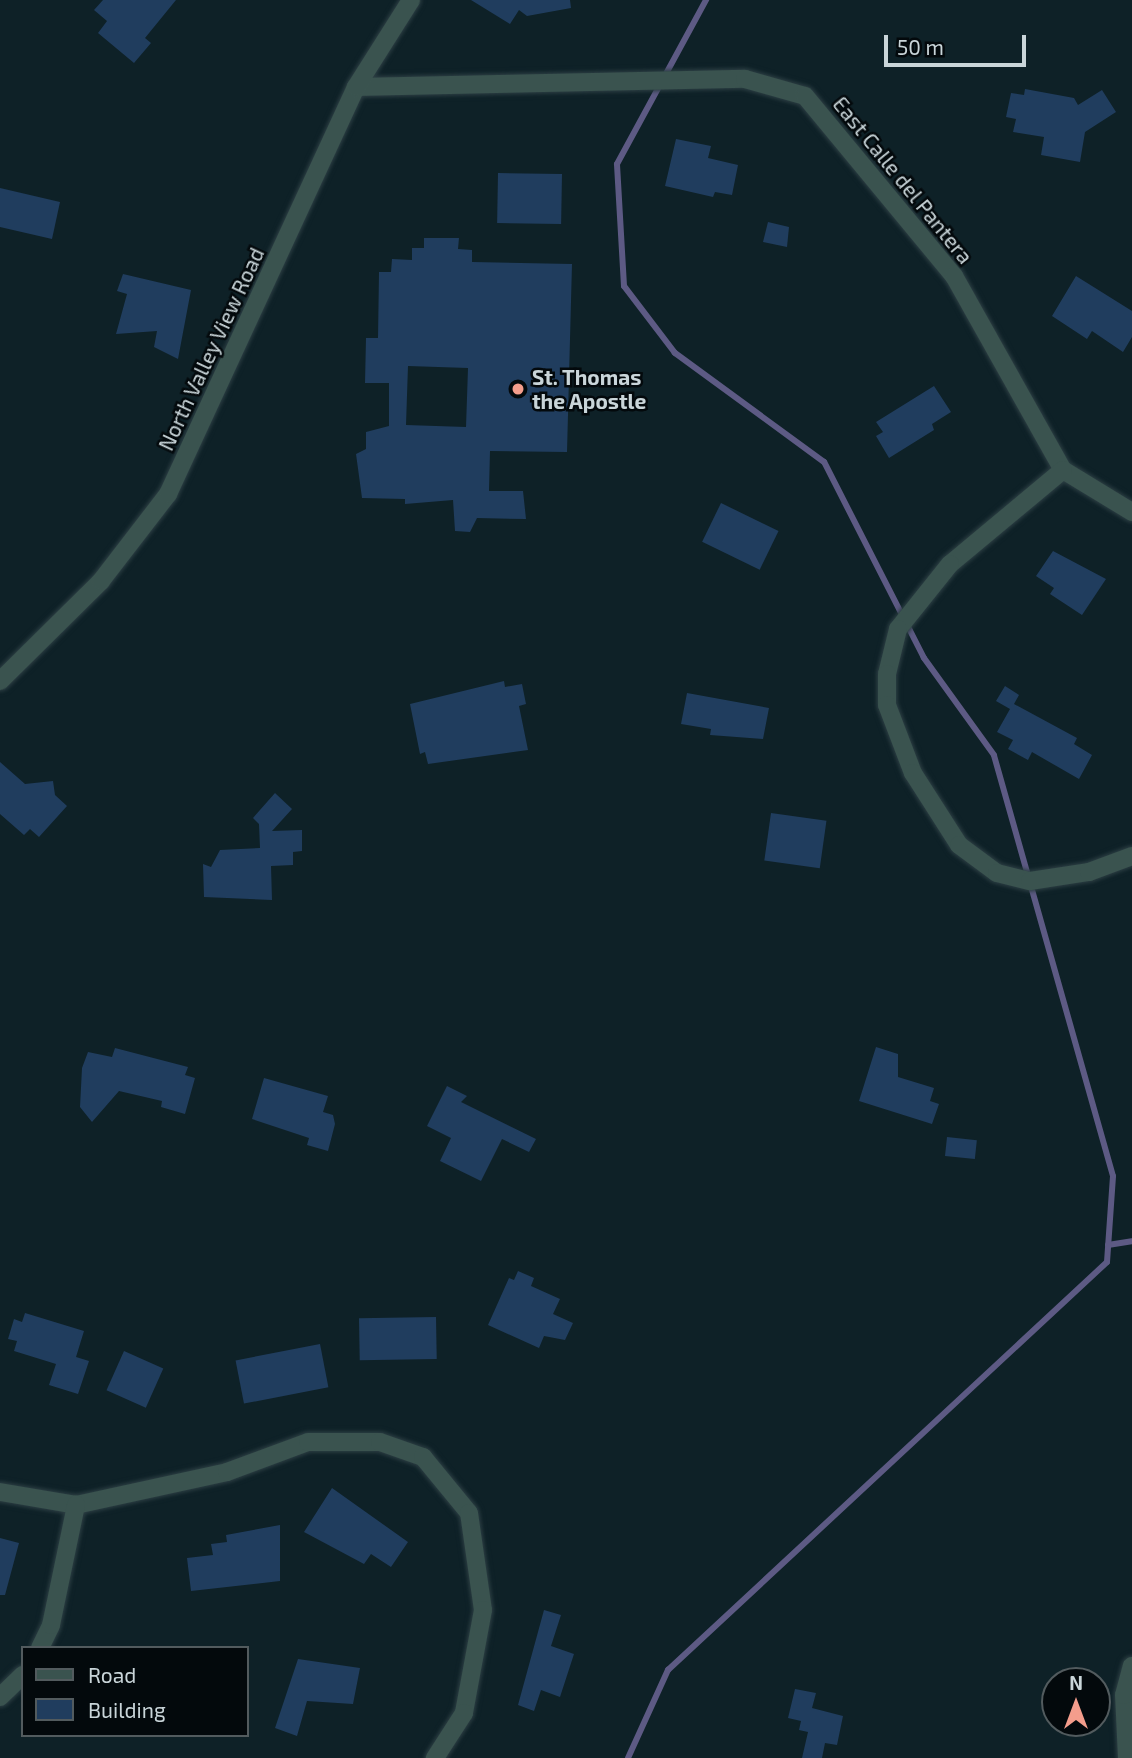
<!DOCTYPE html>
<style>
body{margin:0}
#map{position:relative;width:1132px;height:1758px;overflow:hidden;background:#0e2127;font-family:"Exo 2",sans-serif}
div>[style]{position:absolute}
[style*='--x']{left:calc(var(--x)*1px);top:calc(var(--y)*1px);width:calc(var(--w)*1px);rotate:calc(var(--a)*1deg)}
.stream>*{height:6px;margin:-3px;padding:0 3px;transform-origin:3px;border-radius:3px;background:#5d5a84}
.building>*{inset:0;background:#203d5e;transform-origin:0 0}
.roads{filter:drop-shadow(0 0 2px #2c3e43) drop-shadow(0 0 2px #2c3e43)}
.street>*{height:18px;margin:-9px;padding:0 9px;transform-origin:9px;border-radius:9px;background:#3a534f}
.dots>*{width:19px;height:19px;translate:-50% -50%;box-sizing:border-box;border:4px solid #03090c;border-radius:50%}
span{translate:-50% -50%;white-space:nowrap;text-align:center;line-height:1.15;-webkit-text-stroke:5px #03090c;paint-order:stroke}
.street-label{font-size:21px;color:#c9d5d9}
.poi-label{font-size:21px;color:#c9d5d9;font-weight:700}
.left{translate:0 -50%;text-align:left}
.legend{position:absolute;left:21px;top:1646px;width:228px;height:91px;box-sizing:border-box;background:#03090c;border:2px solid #525b5e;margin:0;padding:9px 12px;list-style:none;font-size:21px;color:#c9d5d9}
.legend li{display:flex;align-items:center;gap:14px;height:35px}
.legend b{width:35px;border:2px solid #525b5e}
.north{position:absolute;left:1041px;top:1667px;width:70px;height:70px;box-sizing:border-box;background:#03090c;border:2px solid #525b5e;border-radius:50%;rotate:0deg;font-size:19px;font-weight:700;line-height:28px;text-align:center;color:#c9d5d9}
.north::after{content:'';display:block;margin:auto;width:24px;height:32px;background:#f49d8c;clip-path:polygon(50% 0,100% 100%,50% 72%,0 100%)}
.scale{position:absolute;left:884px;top:35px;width:142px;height:32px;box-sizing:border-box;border:4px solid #c9d5d9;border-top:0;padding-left:9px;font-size:21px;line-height:24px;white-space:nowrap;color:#c9d5d9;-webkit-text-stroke:5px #03090c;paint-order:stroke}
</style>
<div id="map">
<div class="stream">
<div style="--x:1108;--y:1245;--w:24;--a:-9"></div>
<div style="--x:628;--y:1758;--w:97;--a:-65.6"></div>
<div style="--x:668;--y:1670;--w:599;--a:-42.9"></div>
<div style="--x:1107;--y:1262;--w:86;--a:-86"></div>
<div style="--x:1113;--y:1176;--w:437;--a:-105.8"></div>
<div style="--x:994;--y:755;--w:120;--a:-125.8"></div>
<div style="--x:924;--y:658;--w:220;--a:-117"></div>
<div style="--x:824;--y:462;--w:185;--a:-143.8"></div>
<div style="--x:675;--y:353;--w:84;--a:-127.3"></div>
<div style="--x:624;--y:286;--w:122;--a:-93.3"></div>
<div style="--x:617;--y:164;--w:187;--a:-61.5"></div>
</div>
<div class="building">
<div style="clip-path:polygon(103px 0,176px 0,145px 38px,151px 43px,134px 63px,98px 33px,107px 21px,94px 10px)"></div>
<div style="clip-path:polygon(471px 0,570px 0,571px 8px,527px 16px,519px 10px,510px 24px)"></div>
<div style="clip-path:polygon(1025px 89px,1074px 98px,1078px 105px,1102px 90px,1116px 112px,1085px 132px,1080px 162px,1041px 155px,1044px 137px,1013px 132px,1016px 119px,1006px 117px,1011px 93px,1024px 95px)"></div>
<div style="clip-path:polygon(676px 139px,711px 146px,708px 158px,738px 165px,732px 195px,715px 192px,713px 197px,665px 186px)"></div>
<div style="left:498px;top:173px;width:64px;height:50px;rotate:1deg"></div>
<div style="clip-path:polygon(0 188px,60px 202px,52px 239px,0 227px)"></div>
<div style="clip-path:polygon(768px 222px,789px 227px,787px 247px,763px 242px)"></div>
<div style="clip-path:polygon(evenodd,424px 238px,459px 238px,458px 249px,472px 250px,472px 262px,572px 264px,567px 452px,490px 451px,489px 491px,523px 491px,526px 519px,477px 518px,470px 532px,455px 531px,453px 500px,405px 504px,405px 499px,362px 498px,356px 454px,366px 449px,366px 432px,389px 426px,389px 383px,365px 383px,366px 338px,378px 338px,379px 272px,391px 272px,392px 259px,412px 260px,412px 248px,424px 248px,424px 238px,408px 366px,468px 368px,466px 427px,406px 425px,408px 366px)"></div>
<div style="clip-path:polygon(123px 274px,191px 290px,178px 359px,154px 347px,157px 331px,116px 334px,127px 294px,117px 291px)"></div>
<div style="clip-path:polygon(1076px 276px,1132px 311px,1132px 337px,1123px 352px,1092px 331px,1087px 339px,1052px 316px)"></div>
<div style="clip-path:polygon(934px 386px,951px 412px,932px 424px,934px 430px,889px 458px,876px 436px,883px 432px,876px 422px)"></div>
<div style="left:721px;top:503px;width:64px;height:43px;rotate:26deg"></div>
<div style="clip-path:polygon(1053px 551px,1106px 579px,1082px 615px,1050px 594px,1054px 588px,1036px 576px)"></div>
<div style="clip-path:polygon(504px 681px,505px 687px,522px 684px,526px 704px,519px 706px,528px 750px,428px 764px,425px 752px,420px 754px,410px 704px)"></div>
<div style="clip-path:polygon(1005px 686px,1019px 695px,1014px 704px,1077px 738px,1074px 744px,1092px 755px,1079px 779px,1032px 752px,1028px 760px,1008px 749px,1013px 740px,997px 732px,1010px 709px,996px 701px)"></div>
<div style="clip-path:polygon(687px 693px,769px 708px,763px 739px,710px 735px,711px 729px,681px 724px)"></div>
<div style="clip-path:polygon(0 762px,25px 784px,53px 781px,55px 795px,67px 806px,39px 837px,30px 829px,24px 835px,0 814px)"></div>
<div style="clip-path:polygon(275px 793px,292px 809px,272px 831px,302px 830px,302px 851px,293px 852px,293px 865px,271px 866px,272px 900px,204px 897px,203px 864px,211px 867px,220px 850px,260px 848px,259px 824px,253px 818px)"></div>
<div style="left:771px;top:813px;width:56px;height:48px;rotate:8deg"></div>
<div style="clip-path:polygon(876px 1047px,898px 1054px,898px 1077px,934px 1088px,930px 1101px,939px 1104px,932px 1124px,859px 1101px)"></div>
<div style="clip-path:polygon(115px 1048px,188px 1067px,185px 1075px,195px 1078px,185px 1114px,161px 1107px,162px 1101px,119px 1091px,92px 1122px,80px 1107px,82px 1068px,88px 1052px,112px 1057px)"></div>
<div style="clip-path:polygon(264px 1078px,328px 1096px,323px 1112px,333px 1115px,335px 1124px,328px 1151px,307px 1145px,309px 1138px,252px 1119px)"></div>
<div style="clip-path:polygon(447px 1086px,467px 1096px,461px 1102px,536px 1139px,529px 1152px,502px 1139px,481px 1181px,440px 1161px,451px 1138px,427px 1126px)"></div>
<div style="left:947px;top:1137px;width:30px;height:19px;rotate:6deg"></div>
<div style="clip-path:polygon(518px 1271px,534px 1278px,531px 1286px,560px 1299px,553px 1314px,573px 1323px,565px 1340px,544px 1336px,539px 1348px,488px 1325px,509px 1278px,514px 1280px)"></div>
<div style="clip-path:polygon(25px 1313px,84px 1331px,76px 1357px,89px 1361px,78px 1394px,49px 1385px,56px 1364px,14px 1351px,17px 1341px,8px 1339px,14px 1319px,22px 1322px)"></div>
<div style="left:436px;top:1317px;width:42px;height:77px;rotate:89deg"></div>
<div style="left:320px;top:1344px;width:44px;height:86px;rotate:79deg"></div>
<div style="left:124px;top:1351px;width:43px;height:43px;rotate:24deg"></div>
<div style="clip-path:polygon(332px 1488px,408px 1542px,391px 1567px,371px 1554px,364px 1564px,304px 1532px)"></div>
<div style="clip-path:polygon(280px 1525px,280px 1581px,191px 1591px,187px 1558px,213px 1555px,211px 1544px,227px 1542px,226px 1535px)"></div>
<div style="clip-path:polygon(0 1538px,19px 1543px,5px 1595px,0 1595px)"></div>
<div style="clip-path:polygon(544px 1610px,561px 1615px,551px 1646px,574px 1654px,560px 1697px,541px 1690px,534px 1711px,518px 1705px)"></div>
<div style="clip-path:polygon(298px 1659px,360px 1668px,353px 1704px,307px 1701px,297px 1736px,275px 1728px)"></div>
<div style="clip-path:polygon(795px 1689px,816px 1693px,812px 1708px,843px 1716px,837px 1745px,825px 1743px,822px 1758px,802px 1758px,808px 1732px,799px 1730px,801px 1721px,788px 1718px)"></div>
</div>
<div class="roads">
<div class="street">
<div style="--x:356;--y:87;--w:389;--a:-1.2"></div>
<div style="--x:745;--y:79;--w:62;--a:15.8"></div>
<div style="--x:805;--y:96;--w:234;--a:50.4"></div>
<div style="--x:954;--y:276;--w:223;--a:60.7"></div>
<div style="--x:1063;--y:470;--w:81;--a:31.3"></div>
<div style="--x:1063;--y:470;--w:147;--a:140.2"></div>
<div style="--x:950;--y:564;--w:83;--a:128.7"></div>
<div style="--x:898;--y:629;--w:46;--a:103.7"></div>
<div style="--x:887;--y:674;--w:31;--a:90"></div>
<div style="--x:887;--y:705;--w:73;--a:69.1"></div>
<div style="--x:913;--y:773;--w:85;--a:57.4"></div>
<div style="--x:959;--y:845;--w:47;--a:36.4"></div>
<div style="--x:997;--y:873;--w:34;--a:14"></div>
<div style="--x:1030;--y:881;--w:60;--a:-8.7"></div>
<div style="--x:1089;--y:872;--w:46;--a:-20.4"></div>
<div style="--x:0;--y:681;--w:142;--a:-44.7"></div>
<div style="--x:101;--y:581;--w:110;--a:-52.4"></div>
<div style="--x:168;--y:494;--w:448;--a:-65.2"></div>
<div style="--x:356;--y:87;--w:103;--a:-57.7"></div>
<div style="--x:0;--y:1492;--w:77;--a:9.7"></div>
<div style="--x:76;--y:1505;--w:155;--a:-12.3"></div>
<div style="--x:227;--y:1472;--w:86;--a:-20.3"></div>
<div style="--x:308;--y:1442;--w:72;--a:0"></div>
<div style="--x:380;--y:1442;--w:46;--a:19.2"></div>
<div style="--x:423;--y:1457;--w:72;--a:50.6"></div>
<div style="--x:469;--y:1513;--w:98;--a:81.8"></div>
<div style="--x:483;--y:1610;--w:105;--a:100.5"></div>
<div style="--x:464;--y:1713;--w:54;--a:122.8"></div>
<div style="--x:40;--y:1648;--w:25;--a:-64"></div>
<div style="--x:51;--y:1625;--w:123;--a:-78.2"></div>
<div style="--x:0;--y:1697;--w:32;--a:-44"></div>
<div style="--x:1127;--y:1758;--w:63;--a:-92.7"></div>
<div style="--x:1124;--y:1695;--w:30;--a:-75"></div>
</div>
</div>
<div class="dots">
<div style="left:518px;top:389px;background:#f49d8c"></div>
</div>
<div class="street-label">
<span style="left:903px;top:180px;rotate:51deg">East Calle del Pantera</span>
<span style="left:211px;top:349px;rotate:-65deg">North Valley View Road</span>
</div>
<div class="poi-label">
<span class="left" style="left:532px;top:389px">St. Thomas<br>the Apostle</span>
</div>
<ul class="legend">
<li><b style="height:9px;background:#3a534f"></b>Road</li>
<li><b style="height:19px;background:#203d5e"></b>Building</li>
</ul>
<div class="north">N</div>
<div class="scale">50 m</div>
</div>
